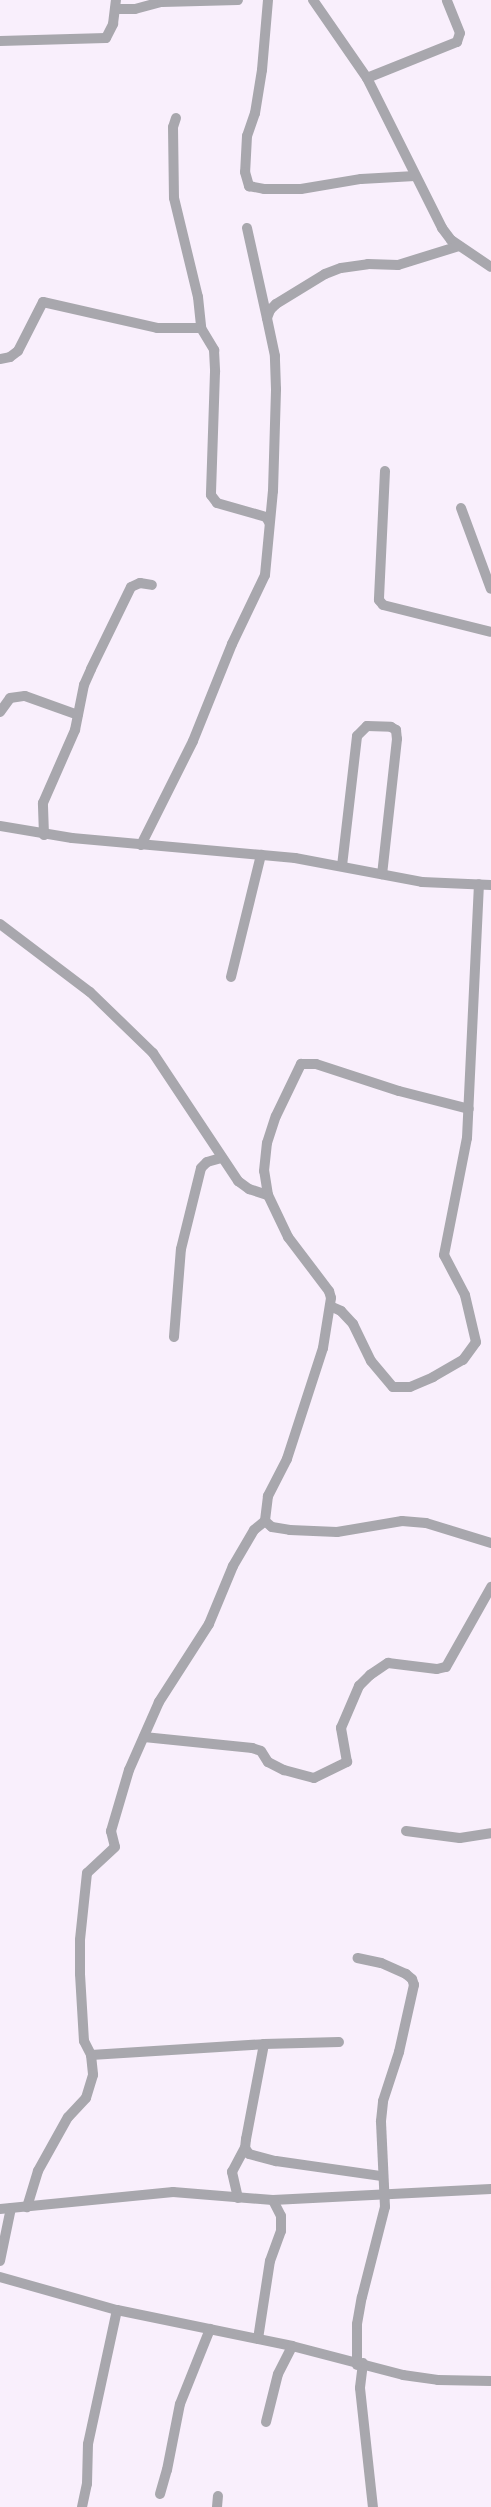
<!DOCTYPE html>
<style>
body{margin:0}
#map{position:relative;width:491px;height:2507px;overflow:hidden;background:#f9effc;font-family:"Archivo Narrow",sans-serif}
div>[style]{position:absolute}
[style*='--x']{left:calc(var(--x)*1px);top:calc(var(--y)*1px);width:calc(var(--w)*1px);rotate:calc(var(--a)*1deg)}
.street>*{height:10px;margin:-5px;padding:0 5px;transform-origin:5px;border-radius:5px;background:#a8a7ad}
span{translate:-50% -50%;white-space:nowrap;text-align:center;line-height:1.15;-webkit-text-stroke:4.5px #f9effc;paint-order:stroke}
</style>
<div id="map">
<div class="street">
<div style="--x:268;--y:0;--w:70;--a:94.9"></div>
<div style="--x:262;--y:70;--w:44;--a:99.2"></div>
<div style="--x:255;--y:113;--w:24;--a:109"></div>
<div style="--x:247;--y:136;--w:36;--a:93"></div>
<div style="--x:245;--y:172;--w:15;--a:74"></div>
<div style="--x:249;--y:186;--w:15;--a:11"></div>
<div style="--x:264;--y:189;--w:37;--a:0"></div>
<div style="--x:301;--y:189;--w:61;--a:-9.5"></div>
<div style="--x:361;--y:179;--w:54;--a:-3.2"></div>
<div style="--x:313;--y:0;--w:95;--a:55.3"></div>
<div style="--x:367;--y:78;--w:168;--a:63.4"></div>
<div style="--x:442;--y:228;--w:15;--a:53"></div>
<div style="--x:451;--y:240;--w:48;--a:34"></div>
<div style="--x:115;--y:9;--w:20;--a:0"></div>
<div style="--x:135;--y:9;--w:28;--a:-15"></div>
<div style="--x:162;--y:2;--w:76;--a:-1.5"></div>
<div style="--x:0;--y:41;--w:106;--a:-1.6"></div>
<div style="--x:106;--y:38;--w:16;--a:-63"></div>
<div style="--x:113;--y:24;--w:24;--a:-83"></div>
<div style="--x:367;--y:78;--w:97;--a:-21.8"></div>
<div style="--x:457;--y:42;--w:9;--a:-72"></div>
<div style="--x:460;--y:33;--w:35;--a:-112"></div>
<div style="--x:176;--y:118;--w:9;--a:108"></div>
<div style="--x:173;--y:127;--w:71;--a:89.2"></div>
<div style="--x:174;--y:198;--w:102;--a:76.4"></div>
<div style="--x:198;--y:297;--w:31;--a:84"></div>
<div style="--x:247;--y:228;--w:92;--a:77.5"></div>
<div style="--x:0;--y:359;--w:10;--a:-11"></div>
<div style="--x:10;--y:357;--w:10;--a:-37"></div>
<div style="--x:18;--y:351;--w:55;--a:-63"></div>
<div style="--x:43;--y:302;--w:117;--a:12.8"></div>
<div style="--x:157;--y:328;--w:44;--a:0"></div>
<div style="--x:201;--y:328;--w:26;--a:59"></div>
<div style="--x:214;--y:350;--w:22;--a:87"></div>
<div style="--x:215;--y:372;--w:123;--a:91.9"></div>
<div style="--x:211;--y:495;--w:10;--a:53"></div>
<div style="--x:217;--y:503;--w:51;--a:15.9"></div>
<div style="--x:266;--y:517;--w:6;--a:59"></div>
<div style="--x:385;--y:471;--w:129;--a:92.7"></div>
<div style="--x:379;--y:600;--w:6;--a:51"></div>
<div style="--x:383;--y:605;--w:111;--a:14"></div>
<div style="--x:461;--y:508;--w:86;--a:69.7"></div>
<div style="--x:0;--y:712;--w:17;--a:-54"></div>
<div style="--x:10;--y:698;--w:15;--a:-8"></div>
<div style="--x:25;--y:696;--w:56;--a:19.7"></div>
<div style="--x:0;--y:826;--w:73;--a:9.5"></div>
<div style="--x:72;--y:838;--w:224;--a:5.1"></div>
<div style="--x:295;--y:858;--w:129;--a:10.7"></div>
<div style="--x:422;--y:882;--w:69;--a:2.5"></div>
<div style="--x:44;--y:835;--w:32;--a:-92"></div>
<div style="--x:43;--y:803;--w:80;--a:-66.3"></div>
<div style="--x:75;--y:730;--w:46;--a:-78.7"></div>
<div style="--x:84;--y:685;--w:17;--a:-66"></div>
<div style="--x:91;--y:669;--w:91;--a:-64"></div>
<div style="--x:131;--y:587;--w:10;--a:-24"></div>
<div style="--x:140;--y:583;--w:12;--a:9"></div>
<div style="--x:141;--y:845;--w:116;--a:-63.4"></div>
<div style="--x:193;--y:741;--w:105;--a:-68.1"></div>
<div style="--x:232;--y:644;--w:76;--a:-64.4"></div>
<div style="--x:265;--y:575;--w:84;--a:-84.6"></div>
<div style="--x:273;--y:491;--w:102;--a:-88.3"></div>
<div style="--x:276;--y:389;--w:33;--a:-92"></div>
<div style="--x:275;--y:356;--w:39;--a:-102"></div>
<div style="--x:267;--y:318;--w:9;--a:-69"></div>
<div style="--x:270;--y:310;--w:8;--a:-45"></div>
<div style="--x:276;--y:304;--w:57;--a:-31.5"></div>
<div style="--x:325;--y:274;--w:17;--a:-21"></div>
<div style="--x:341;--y:268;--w:27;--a:-8"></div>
<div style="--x:368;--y:264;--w:30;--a:2"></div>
<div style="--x:398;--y:265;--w:64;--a:-17.3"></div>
<div style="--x:342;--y:866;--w:131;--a:-83.4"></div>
<div style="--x:357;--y:736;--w:14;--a:-45"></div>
<div style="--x:367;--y:726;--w:24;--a:2"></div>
<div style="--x:391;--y:727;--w:6;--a:31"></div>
<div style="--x:396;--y:730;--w:9;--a:84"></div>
<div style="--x:397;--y:739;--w:136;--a:96.3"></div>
<div style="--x:0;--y:924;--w:113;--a:37.1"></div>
<div style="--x:90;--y:992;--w:88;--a:44.1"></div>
<div style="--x:153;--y:1053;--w:154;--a:56.4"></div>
<div style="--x:238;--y:1181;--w:14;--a:36"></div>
<div style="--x:249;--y:1189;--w:20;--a:18"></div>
<div style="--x:268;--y:1195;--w:47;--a:64.5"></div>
<div style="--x:288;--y:1237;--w:68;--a:52.8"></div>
<div style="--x:329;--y:1291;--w:7;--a:74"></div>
<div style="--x:331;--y:1298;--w:51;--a:99.1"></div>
<div style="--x:323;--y:1348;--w:117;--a:108"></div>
<div style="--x:287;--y:1459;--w:42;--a:117.2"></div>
<div style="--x:268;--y:1496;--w:25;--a:97"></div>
<div style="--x:265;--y:1521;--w:14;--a:141"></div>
<div style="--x:254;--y:1530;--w:42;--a:120.3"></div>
<div style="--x:233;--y:1566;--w:63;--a:112.5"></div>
<div style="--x:209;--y:1624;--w:93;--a:122.7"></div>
<div style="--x:159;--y:1702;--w:74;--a:113.8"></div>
<div style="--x:129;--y:1770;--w:64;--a:106.4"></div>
<div style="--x:111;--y:1831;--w:16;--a:76"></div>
<div style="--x:115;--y:1847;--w:38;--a:137"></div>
<div style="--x:87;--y:1873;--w:67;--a:96"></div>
<div style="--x:80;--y:1940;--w:34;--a:90"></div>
<div style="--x:80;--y:1974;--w:67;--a:86.6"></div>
<div style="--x:84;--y:2041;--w:16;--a:63"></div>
<div style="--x:91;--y:2055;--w:20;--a:84"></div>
<div style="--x:93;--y:2075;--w:24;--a:107"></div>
<div style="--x:86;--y:2098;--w:26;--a:133"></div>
<div style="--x:68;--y:2117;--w:62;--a:119.1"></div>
<div style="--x:38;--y:2171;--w:38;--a:107"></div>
<div style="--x:231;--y:977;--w:126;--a:-76.2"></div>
<div style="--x:268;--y:1195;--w:24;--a:-99"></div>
<div style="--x:264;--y:1171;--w:28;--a:-84"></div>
<div style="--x:267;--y:1143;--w:28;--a:-72"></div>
<div style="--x:276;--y:1116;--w:58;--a:-64.3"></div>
<div style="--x:301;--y:1064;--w:15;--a:0"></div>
<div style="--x:316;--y:1064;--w:87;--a:18"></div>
<div style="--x:399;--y:1091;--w:72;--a:14.4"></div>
<div style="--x:330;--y:1306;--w:12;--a:24"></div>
<div style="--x:341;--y:1311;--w:18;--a:47"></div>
<div style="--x:353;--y:1324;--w:41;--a:64.1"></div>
<div style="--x:371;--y:1361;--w:34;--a:50"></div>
<div style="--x:393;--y:1387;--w:17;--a:0"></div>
<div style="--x:410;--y:1387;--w:25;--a:-23"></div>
<div style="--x:433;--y:1377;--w:34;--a:-30"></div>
<div style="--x:463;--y:1360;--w:22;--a:-54"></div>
<div style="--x:476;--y:1342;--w:48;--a:-103.2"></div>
<div style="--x:465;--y:1295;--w:45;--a:-117.7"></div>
<div style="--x:444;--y:1255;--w:119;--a:-78.9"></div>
<div style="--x:467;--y:1138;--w:254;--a:-87.3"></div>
<div style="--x:174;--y:1337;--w:88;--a:-85.5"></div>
<div style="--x:181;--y:1249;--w:83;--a:-76.1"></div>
<div style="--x:201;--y:1168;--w:8;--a:-45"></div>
<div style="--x:207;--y:1162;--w:15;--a:-16"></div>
<div style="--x:265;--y:1521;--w:9;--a:41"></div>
<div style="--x:272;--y:1527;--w:18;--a:9"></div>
<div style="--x:290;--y:1530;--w:47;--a:2.4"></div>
<div style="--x:337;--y:1532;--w:66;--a:-9.6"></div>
<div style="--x:402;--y:1521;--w:24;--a:5"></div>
<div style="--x:426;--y:1523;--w:68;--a:17.1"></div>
<div style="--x:144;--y:1737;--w:109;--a:5.8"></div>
<div style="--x:252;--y:1748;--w:9;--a:18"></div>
<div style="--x:261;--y:1751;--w:13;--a:58"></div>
<div style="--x:268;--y:1762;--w:18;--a:27"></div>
<div style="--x:284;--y:1770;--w:31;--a:15"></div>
<div style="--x:314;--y:1778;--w:37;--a:-26"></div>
<div style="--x:347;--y:1762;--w:35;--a:-100"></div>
<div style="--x:341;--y:1728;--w:46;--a:-66.8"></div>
<div style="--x:359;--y:1686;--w:16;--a:-45"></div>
<div style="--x:370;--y:1675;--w:22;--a:-34"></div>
<div style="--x:388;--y:1663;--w:49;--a:7"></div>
<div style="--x:437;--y:1669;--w:9;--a:-13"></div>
<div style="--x:446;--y:1667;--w:92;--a:-60.6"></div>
<div style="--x:406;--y:1831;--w:54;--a:7.4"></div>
<div style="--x:460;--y:1838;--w:31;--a:-9"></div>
<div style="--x:264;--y:2044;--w:75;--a:-1.5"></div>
<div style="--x:91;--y:2055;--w:173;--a:-3.6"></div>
<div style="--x:264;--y:2044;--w:97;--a:100.7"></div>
<div style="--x:246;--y:2139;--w:9;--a:96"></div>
<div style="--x:245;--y:2148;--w:7;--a:56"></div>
<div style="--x:249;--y:2154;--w:28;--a:15"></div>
<div style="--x:276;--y:2161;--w:107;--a:8.1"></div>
<div style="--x:238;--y:2198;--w:27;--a:-103"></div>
<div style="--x:232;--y:2172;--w:27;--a:-62"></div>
<div style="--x:0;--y:2209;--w:174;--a:-5.6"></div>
<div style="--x:173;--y:2192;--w:100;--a:4.6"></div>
<div style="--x:273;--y:2200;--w:218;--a:-2.9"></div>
<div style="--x:0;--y:2261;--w:54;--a:-78.3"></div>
<div style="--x:0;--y:2277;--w:122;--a:15.8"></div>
<div style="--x:117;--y:2310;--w:179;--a:11.6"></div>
<div style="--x:292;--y:2346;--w:115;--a:14.6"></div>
<div style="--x:403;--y:2375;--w:35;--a:8"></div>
<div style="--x:438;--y:2380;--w:53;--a:1.1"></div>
<div style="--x:258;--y:2339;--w:79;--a:-81.3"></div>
<div style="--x:270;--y:2261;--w:32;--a:-70"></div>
<div style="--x:281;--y:2231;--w:15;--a:-90"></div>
<div style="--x:281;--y:2216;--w:18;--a:-117"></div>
<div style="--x:363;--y:2363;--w:25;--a:97"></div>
<div style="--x:360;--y:2388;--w:120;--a:83.8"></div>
<div style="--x:357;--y:2365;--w:41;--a:-90"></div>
<div style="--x:357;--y:2324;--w:27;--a:-80"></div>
<div style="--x:362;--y:2297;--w:93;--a:-75.7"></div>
<div style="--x:385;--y:2207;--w:86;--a:-92.7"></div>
<div style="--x:381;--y:2121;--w:20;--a:-84"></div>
<div style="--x:383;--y:2101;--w:52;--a:-71.9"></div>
<div style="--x:399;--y:2052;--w:69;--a:-77.4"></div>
<div style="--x:414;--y:1985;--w:6;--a:-108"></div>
<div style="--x:412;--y:1979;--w:8;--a:-140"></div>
<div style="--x:406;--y:1974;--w:27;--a:-156"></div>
<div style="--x:381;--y:1963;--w:24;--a:-168"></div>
<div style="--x:266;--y:2422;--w:49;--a:-76"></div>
<div style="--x:278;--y:2374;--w:31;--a:-63"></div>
<div style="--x:160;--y:2494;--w:25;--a:-74"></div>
<div style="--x:167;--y:2470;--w:67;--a:-78.9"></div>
<div style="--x:180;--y:2404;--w:81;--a:-68.2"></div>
<div style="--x:82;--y:2507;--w:24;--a:-78"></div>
<div style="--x:87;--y:2484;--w:40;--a:-88.6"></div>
<div style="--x:88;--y:2444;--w:137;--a:-77.8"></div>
<div style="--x:217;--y:2507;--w:11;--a:-85"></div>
</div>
</div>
